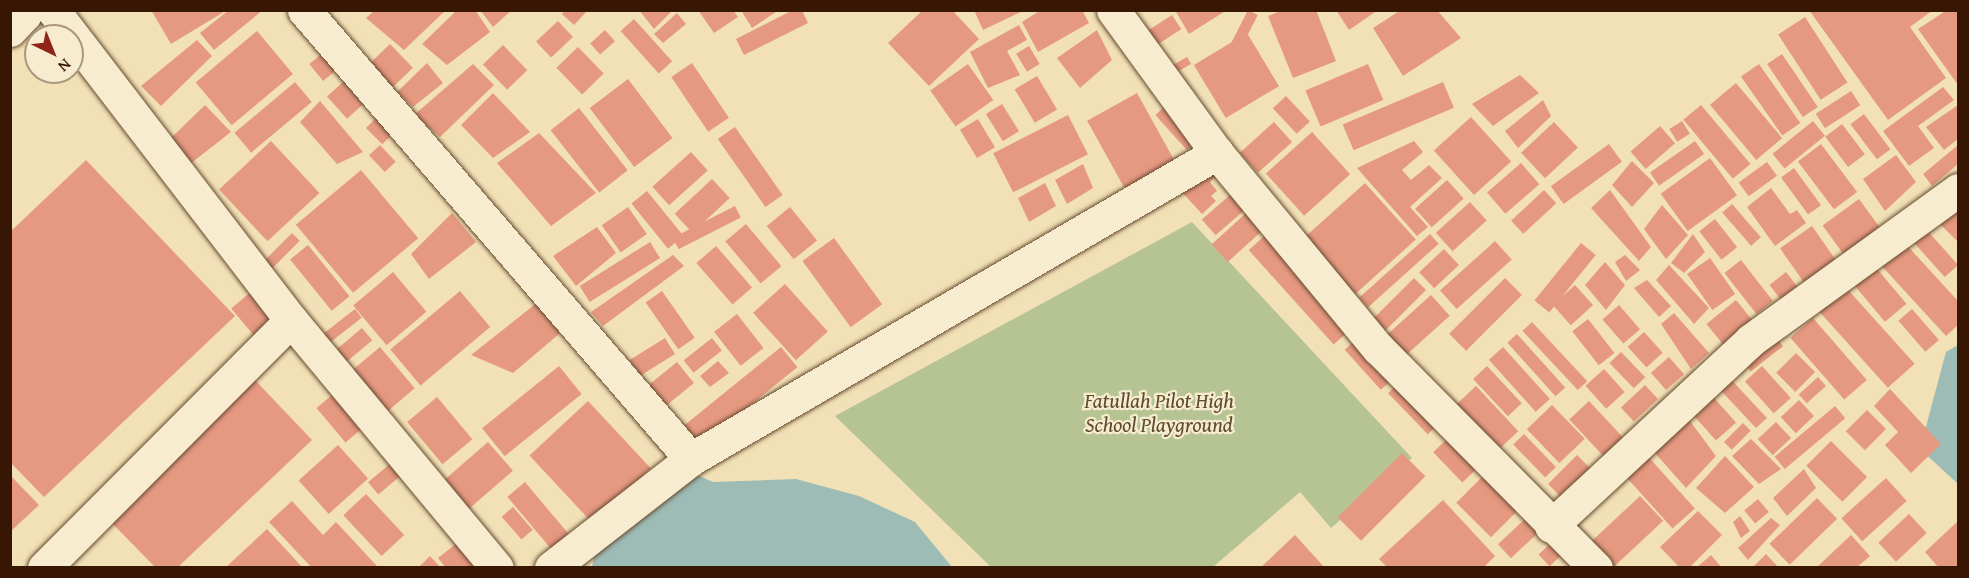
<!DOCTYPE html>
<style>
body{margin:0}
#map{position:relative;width:1969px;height:578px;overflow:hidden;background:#f2e1b6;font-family:"Gentium Book Plus",serif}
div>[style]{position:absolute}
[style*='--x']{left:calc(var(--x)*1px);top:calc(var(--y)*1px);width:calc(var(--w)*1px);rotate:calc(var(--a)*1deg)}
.green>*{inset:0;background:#b5c492}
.water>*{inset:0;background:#9dbcb6}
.building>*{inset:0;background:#e69981;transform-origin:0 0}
.roads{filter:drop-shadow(0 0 2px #664a30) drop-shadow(0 0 2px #664a30)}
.minor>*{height:33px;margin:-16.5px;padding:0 16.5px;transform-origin:16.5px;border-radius:16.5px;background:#f7ecd0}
span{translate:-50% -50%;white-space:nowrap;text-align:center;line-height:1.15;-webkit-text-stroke:4.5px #f7ecd0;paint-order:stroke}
.park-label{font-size:21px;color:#5d4b2e;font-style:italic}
.frame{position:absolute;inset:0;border:12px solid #371703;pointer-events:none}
.north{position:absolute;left:24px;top:24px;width:60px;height:60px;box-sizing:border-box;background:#f7ecd0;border:2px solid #aa977e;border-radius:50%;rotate:137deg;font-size:16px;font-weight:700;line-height:24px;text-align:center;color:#371703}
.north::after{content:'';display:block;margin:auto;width:21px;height:27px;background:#8f2418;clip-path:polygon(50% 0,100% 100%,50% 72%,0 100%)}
</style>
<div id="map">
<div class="green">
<div style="clip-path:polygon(1192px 222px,1412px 458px,1331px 528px,1300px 492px,1213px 567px,991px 567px,835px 416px)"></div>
</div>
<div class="water">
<div style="clip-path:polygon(1958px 345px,1958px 484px,1920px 449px,1946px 352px)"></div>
<div style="clip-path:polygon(697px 475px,713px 482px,796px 479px,859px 496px,915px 522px,952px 567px,592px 568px,595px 548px,661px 486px)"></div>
</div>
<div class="building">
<div style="clip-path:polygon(151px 10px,227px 10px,171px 44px)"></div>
<div style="clip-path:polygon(229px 10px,263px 10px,214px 50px,200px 33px)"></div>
<div style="clip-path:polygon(375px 10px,446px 10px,404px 50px,366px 18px)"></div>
<div style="clip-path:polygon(457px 10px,475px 10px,490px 32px,447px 65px,422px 44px)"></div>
<div style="clip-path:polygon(480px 10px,512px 10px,493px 27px)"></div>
<div style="clip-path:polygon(565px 10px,588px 10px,574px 25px,562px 14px)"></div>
<div style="clip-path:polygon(639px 10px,673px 10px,654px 29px)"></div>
<div style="clip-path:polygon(698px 10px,733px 10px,738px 17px,714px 33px)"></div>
<div style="clip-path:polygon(741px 10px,779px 10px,752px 28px)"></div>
<div style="clip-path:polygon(793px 10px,802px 10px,808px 23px,744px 55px,736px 39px)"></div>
<div style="clip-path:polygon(923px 10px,952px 10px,979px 39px,929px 86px,888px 43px)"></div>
<div style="clip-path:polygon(974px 10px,1025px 10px,983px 30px)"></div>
<div style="clip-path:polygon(1041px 10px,1082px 10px,1089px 23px,1038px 52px,1022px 22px)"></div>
<div style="clip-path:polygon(1175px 10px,1227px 10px,1189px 34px)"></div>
<div style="left:1248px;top:10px;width:11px;height:69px;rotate:27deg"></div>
<div style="clip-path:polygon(1283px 10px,1316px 10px,1336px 61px,1293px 78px,1268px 16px)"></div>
<div style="clip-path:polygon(1336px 10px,1378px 10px,1349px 30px)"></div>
<div style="clip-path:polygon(1401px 10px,1437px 10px,1461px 38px,1403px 76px,1373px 28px)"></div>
<div style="clip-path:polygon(1809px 10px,1933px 10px,1910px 27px,1946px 78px,1888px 120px)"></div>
<div style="clip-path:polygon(1947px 10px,1958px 10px,1958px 85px,1918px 29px)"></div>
<div style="clip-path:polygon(677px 13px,686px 24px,663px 43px,654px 34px)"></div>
<div style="left:1172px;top:15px;width:17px;height:36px;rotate:57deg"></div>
<div style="left:1805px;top:17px;width:78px;height:32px;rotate:57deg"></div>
<div style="left:634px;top:19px;width:57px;height:18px;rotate:48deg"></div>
<div style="left:558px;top:21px;width:22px;height:30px;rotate:47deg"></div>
<div style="clip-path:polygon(1019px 25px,1027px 40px,1007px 51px,1020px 75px,988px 88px,970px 52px)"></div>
<div style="clip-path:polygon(42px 28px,47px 36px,36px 36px,36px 51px,28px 38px)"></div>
<div style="left:605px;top:30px;width:15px;height:20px;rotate:48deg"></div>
<div style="clip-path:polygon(1097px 30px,1112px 60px,1080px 88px,1057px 58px)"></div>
<div style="left:257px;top:31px;width:56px;height:80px;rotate:50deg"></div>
<div style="left:1247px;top:33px;width:62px;height:62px;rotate:59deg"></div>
<div style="clip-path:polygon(197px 40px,212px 56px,161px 106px,141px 86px)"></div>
<div style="left:390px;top:44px;width:33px;height:30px;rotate:46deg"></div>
<div style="left:503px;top:45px;width:35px;height:28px;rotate:46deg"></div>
<div style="left:1029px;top:46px;width:21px;height:15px;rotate:59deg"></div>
<div style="left:578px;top:47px;width:37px;height:30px;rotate:46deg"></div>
<div style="left:324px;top:52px;width:22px;height:19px;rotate:51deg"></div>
<div style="left:1782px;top:54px;width:64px;height:18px;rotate:56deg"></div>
<div style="left:1187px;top:57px;width:8px;height:27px;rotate:60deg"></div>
<div style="clip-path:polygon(427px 63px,443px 83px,413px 107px,397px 92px)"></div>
<div style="left:692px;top:63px;width:66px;height:25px;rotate:56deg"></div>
<div style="clip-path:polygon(473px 64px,494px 85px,440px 137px,414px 115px)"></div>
<div style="left:968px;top:64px;width:44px;height:46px;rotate:55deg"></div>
<div style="left:1368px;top:64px;width:39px;height:68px;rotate:67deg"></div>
<div style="left:1759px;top:64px;width:72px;height:22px;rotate:55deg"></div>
<div style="left:353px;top:73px;width:30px;height:35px;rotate:48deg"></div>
<div style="clip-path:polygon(1520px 75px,1539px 93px,1493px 126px,1472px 104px)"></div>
<div style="left:1037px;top:76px;width:39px;height:26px;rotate:59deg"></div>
<div style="left:628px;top:79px;width:74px;height:48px;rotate:53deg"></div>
<div style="left:295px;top:82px;width:26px;height:79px;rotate:50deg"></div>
<div style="left:1443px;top:82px;width:28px;height:109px;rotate:67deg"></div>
<div style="left:1736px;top:83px;width:72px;height:34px;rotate:50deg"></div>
<div style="clip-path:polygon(1943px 87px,1954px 100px,1918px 126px,1934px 148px,1909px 166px,1883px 131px)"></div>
<div style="left:1851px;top:91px;width:17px;height:42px;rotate:57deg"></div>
<div style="clip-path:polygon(493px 93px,530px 132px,493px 158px,461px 125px)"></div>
<div style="left:1137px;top:93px;width:77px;height:57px;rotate:61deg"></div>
<div style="left:1286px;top:96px;width:35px;height:18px;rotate:47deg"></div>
<div style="clip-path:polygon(1543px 100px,1551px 116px,1518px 148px,1505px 131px)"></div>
<div style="clip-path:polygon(320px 101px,363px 152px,337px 164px,300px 122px)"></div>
<div style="left:1171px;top:101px;width:47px;height:21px;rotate:48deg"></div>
<div style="left:1002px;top:104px;width:32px;height:19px;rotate:58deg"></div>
<div style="clip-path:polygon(205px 105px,231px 132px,190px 164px,168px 141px)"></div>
<div style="left:1701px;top:105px;width:77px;height:23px;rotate:50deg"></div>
<div style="clip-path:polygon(1958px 105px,1958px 139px,1944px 150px,1926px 127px)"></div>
<div style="left:579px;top:108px;width:79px;height:36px;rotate:52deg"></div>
<div style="left:383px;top:111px;width:23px;height:24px;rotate:45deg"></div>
<div style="left:1864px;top:114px;width:44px;height:17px;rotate:53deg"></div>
<div style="left:1068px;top:115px;width:44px;height:84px;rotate:63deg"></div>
<div style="left:1471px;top:117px;width:60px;height:50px;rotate:48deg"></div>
<div style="left:978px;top:119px;width:33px;height:21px;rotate:59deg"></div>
<div style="left:1682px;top:121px;width:15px;height:15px;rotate:58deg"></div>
<div style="left:1813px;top:121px;width:19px;height:52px;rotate:51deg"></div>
<div style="left:1274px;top:122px;width:27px;height:46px;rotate:48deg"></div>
<div style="left:1554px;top:122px;width:35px;height:45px;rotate:47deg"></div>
<div style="left:1842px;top:124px;width:38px;height:21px;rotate:53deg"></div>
<div style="left:1660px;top:126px;width:23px;height:39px;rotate:49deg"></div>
<div style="left:735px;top:127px;width:83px;height:21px;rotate:55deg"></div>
<div style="left:1312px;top:132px;width:57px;height:62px;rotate:48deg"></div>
<div style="clip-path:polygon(539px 133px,596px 193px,551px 226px,497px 163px)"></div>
<div style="left:271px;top:141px;width:71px;height:71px;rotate:47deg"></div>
<div style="clip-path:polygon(1414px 141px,1423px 152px,1402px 170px,1411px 180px,1429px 165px,1442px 178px,1410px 207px,1428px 227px,1417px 236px,1357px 168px)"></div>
<div style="left:1695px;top:141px;width:16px;height:55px;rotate:55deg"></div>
<div style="left:1609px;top:144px;width:22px;height:72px;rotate:54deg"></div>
<div style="left:1821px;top:144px;width:60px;height:29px;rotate:53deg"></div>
<div style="left:380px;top:145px;width:23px;height:15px;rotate:47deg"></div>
<div style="clip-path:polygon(1958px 145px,1958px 164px,1932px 186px,1923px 174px)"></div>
<div style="left:691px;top:152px;width:25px;height:52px;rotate:48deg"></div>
<div style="clip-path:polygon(1896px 155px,1916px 182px,1885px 211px,1863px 179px)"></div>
<div style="left:1710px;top:158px;width:46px;height:61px;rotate:54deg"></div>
<div style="clip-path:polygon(86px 160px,235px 316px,44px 497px,10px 462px,10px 232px)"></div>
<div style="clip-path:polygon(1632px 161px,1654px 183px,1632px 207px,1612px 185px)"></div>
<div style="left:1767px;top:162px;width:17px;height:35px;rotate:54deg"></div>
<div style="clip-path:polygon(1207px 163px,1218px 174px,1210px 182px,1217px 191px,1211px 196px,1216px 201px,1202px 214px,1179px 189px)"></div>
<div style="left:1521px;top:163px;width:28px;height:45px;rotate:49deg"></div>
<div style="clip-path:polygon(1083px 164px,1093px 188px,1067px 204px,1055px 180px)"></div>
<div style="left:1794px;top:168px;width:46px;height:16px;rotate:54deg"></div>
<div style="left:361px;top:170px;width:89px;height:85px;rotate:50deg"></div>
<div style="left:712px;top:179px;width:26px;height:51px;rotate:47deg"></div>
<div style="left:1447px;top:180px;width:25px;height:43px;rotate:48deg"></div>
<div style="clip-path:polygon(1045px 183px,1056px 206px,1029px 222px,1018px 198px)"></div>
<div style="left:1365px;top:183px;width:76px;height:86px;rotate:48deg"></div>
<div style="left:1238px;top:188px;width:21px;height:48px;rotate:49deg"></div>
<div style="clip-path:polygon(1771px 188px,1790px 214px,1797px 210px,1806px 223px,1775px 246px,1747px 207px)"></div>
<div style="left:1544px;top:190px;width:18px;height:45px;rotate:47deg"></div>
<div style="clip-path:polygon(1610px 190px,1651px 247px,1639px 261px,1591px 208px)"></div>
<div style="left:647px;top:191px;width:58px;height:20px;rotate:51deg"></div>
<div style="left:1859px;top:199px;width:39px;height:45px;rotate:54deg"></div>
<div style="left:1470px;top:202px;width:25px;height:46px;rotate:48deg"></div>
<div style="clip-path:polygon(1958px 203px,1958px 242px,1937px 221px)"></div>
<div style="left:1732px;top:204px;width:44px;height:13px;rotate:49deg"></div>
<div style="clip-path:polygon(1662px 205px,1688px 235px,1666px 259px,1644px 229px)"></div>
<div style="left:735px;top:206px;width:13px;height:70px;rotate:63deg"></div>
<div style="left:1254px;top:206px;width:24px;height:57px;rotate:48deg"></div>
<div style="left:628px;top:207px;width:33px;height:32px;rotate:55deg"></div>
<div style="left:790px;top:207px;width:43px;height:30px;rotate:51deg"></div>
<div style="clip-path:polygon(452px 213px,476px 242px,429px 279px,411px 254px)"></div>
<div style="left:1715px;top:219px;width:36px;height:20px;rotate:52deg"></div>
<div style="left:746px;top:224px;width:55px;height:27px;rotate:50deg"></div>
<div style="left:1812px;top:226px;width:42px;height:39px;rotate:55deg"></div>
<div style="clip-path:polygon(597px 227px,616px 253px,576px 286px,553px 256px)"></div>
<div style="left:1924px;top:227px;width:51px;height:18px;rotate:48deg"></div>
<div style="left:1271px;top:230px;width:127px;height:30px;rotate:48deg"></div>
<div style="left:292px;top:233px;width:11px;height:49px;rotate:45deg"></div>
<div style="left:1430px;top:234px;width:13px;height:95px;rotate:48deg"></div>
<div style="clip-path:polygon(1693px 234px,1705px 252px,1684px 273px,1671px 263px)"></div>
<div style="left:834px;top:238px;width:82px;height:39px;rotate:54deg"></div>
<div style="left:1495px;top:241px;width:25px;height:74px;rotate:48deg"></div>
<div style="clip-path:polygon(1903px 241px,1958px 301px,1958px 325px,1946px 336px,1879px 263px)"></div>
<div style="left:650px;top:242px;width:19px;height:83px;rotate:58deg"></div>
<div style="left:1581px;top:243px;width:19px;height:74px;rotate:39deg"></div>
<div style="left:308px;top:245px;width:66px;height:23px;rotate:51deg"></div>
<div style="left:716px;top:246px;width:55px;height:26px;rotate:49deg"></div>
<div style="left:1444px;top:249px;width:22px;height:34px;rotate:47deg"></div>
<div style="clip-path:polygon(673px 255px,684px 266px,603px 326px,591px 312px)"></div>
<div style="clip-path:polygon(1625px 255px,1640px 270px,1626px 281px,1615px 262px)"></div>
<div style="left:1710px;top:258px;width:44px;height:28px;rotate:55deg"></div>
<div style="left:1741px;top:260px;width:52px;height:21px;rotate:52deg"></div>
<div style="clip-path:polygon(1605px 262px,1625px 285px,1606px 310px,1585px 285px)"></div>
<div style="left:1873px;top:264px;width:52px;height:28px;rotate:50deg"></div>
<div style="clip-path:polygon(1669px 265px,1709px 308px,1694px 324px,1656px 280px)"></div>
<div style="left:393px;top:272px;width:52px;height:52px;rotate:50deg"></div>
<div style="left:1786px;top:272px;width:18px;height:21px;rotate:52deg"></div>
<div style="left:1414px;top:278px;width:17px;height:57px;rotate:45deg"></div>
<div style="left:1505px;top:278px;width:24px;height:79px;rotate:45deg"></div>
<div style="clip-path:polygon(1647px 280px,1671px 306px,1659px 317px,1634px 288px)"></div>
<div style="left:1841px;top:282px;width:110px;height:36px;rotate:48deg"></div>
<div style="left:785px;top:284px;width:64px;height:43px;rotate:48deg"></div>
<div style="left:1575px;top:285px;width:27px;height:30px;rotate:48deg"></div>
<div style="left:258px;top:286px;width:42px;height:35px;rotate:50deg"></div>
<div style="left:460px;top:291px;width:47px;height:91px;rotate:50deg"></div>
<div style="left:662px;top:291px;width:57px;height:20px;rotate:55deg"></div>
<div style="left:1431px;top:295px;width:28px;height:62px;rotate:48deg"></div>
<div style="clip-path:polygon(543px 298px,565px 329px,513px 373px,471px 355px)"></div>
<div style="left:1736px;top:300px;width:27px;height:38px;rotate:51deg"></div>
<div style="left:1619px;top:305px;width:32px;height:22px;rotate:49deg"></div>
<div style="left:355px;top:309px;width:11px;height:48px;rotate:52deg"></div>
<div style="left:1912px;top:309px;width:41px;height:18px;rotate:49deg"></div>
<div style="clip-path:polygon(1674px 313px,1709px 353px,1691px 369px,1661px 324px)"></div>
<div style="left:737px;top:314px;width:43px;height:29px;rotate:52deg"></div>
<div style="left:1813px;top:318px;width:82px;height:30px;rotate:49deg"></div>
<div style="left:1588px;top:319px;width:43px;height:20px;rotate:52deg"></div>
<div style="left:1532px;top:322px;width:81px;height:13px;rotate:47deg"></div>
<div style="left:362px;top:328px;width:16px;height:46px;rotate:50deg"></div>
<div style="left:1644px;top:332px;width:28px;height:22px;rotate:48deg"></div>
<div style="left:1772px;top:332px;width:18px;height:41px;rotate:52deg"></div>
<div style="left:1517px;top:334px;width:72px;height:13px;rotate:48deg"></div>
<div style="left:1361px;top:335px;width:54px;height:22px;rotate:48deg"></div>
<div style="left:665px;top:338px;width:19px;height:42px;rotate:58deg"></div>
<div style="left:712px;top:338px;width:16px;height:36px;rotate:52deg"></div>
<div style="left:380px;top:347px;width:54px;height:37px;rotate:50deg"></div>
<div style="left:781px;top:347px;width:26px;height:135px;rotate:51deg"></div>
<div style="left:1503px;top:347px;width:70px;height:19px;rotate:48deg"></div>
<div style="left:1621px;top:352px;width:35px;height:16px;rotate:46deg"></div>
<div style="left:1796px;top:353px;width:27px;height:28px;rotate:45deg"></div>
<div style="left:1669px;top:357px;width:23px;height:24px;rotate:49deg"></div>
<div style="clip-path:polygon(718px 361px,729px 373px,710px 387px,700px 376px)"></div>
<div style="left:677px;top:362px;width:27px;height:38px;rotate:51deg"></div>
<div style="left:559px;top:366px;width:36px;height:99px;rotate:51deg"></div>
<div style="left:1487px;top:366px;width:51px;height:19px;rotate:47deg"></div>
<div style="left:1762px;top:366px;width:43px;height:23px;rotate:48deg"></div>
<div style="left:1604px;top:369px;width:31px;height:25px;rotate:48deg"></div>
<div style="left:1726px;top:374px;width:60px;height:15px;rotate:47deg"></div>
<div style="left:1818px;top:377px;width:12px;height:26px;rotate:48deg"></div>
<div style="left:1404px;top:378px;width:57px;height:22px;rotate:46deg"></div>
<div style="clip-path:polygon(254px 379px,312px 440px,177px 568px,156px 568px,103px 514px)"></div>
<div style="left:1645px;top:385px;width:19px;height:33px;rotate:47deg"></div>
<div style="left:1476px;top:386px;width:62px;height:31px;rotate:47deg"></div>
<div style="left:1706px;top:389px;width:45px;height:27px;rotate:48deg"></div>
<div style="clip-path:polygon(1890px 389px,1941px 444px,1911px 473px,1885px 445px,1898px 432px,1874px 406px)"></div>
<div style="left:338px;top:390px;width:45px;height:28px;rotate:50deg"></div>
<div style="left:437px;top:397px;width:55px;height:39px;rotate:50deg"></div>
<div style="left:1799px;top:400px;width:22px;height:25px;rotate:47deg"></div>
<div style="left:588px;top:401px;width:92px;height:80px;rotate:47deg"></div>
<div style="left:1589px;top:401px;width:51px;height:27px;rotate:47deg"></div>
<div style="left:1552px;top:405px;width:47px;height:35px;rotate:46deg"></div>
<div style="left:1835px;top:406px;width:16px;height:79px;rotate:50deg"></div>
<div style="left:1867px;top:410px;width:27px;height:30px;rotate:45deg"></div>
<div style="clip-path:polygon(1684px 413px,1716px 456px,1686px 488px,1648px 445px)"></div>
<div style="left:1776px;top:422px;width:22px;height:25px;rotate:47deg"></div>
<div style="left:1743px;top:423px;width:11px;height:27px;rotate:45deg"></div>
<div style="left:1524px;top:434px;width:46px;height:15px;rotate:46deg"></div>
<div style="left:1449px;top:437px;width:42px;height:22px;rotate:46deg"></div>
<div style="clip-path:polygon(1751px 439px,1781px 469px,1759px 484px,1732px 456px)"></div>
<div style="left:1831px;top:441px;width:51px;height:35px;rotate:45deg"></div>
<div style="left:488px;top:442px;width:38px;height:61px;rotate:49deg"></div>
<div style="left:338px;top:445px;width:45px;height:53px;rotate:48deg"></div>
<div style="left:1644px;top:452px;width:76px;height:30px;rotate:48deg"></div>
<div style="left:1402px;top:453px;width:33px;height:91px;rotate:45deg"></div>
<div style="left:1577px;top:455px;width:23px;height:41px;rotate:45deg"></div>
<div style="clip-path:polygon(1725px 456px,1754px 487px,1725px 513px,1696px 488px)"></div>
<div style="left:391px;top:463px;width:16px;height:30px;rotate:50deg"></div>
<div style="clip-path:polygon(1804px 469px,1816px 488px,1787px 516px,1773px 498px)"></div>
<div style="left:1486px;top:473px;width:49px;height:42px;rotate:45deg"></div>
<div style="clip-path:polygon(10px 475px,39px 505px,10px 532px)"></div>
<div style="left:1886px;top:478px;width:31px;height:60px;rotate:48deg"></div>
<div style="left:525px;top:482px;width:68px;height:23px;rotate:50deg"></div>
<div style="left:366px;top:494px;width:56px;height:31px;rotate:47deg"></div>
<div style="left:1640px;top:496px;width:34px;height:67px;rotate:47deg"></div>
<div style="left:1817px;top:498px;width:29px;height:66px;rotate:46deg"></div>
<div style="left:1758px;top:499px;width:17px;height:18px;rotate:50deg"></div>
<div style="clip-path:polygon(1443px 500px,1495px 556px,1483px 568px,1388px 568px,1379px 559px)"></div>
<div style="clip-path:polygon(292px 501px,323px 535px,336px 522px,377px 566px,312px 568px,269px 522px)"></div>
<div style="left:513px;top:507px;width:30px;height:15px;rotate:49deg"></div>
<div style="clip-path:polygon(1698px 511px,1722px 535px,1689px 568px,1680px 568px,1660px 547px)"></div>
<div style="left:1909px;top:514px;width:26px;height:42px;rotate:47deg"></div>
<div style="clip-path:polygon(1740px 516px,1750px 531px,1741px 538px,1733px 522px)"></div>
<div style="clip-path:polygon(1771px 518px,1780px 525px,1748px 560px,1738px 548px)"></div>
<div style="left:1525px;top:519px;width:19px;height:37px;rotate:47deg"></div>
<div style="clip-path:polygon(1958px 521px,1958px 568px,1939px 568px,1925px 552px)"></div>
<div style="clip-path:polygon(267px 529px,303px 568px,225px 568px)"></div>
<div style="clip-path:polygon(1295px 535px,1325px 568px,1260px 568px)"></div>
<div style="clip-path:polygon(1851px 535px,1870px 556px,1856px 568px,1816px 568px)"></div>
<div style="clip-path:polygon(466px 536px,493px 568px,446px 568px,438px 558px)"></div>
<div style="left:1551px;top:543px;width:16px;height:17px;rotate:47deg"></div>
<div style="clip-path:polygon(1766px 554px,1779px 568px,1752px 568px)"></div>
<div style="clip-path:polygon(1711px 555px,1722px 568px,1696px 568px)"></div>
<div style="clip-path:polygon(430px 556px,441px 568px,418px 568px)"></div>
</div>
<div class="roads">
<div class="minor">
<div style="--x:53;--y:10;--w:391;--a:52.5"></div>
<div style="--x:304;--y:10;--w:593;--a:49.24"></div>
<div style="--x:1113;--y:10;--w:177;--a:54"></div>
<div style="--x:1217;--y:153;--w:253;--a:50.5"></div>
<div style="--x:1378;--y:348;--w:310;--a:45.3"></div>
<div style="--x:10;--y:30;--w:22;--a:-47"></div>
<div style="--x:25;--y:14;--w:6;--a:-135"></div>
<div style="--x:1551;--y:526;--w:273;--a:-42.9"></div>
<div style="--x:1751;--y:340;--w:256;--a:-35.9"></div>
<div style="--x:44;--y:568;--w:350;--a:-45.1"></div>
<div style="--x:291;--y:320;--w:322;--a:50.3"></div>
<div style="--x:551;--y:568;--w:177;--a:-37.9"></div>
<div style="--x:691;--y:459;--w:609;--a:-30.19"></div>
</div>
</div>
<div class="park-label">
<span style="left:1159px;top:413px">Fatullah Pilot High<br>School Playground</span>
</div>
<div class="frame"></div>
<div class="north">N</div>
</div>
